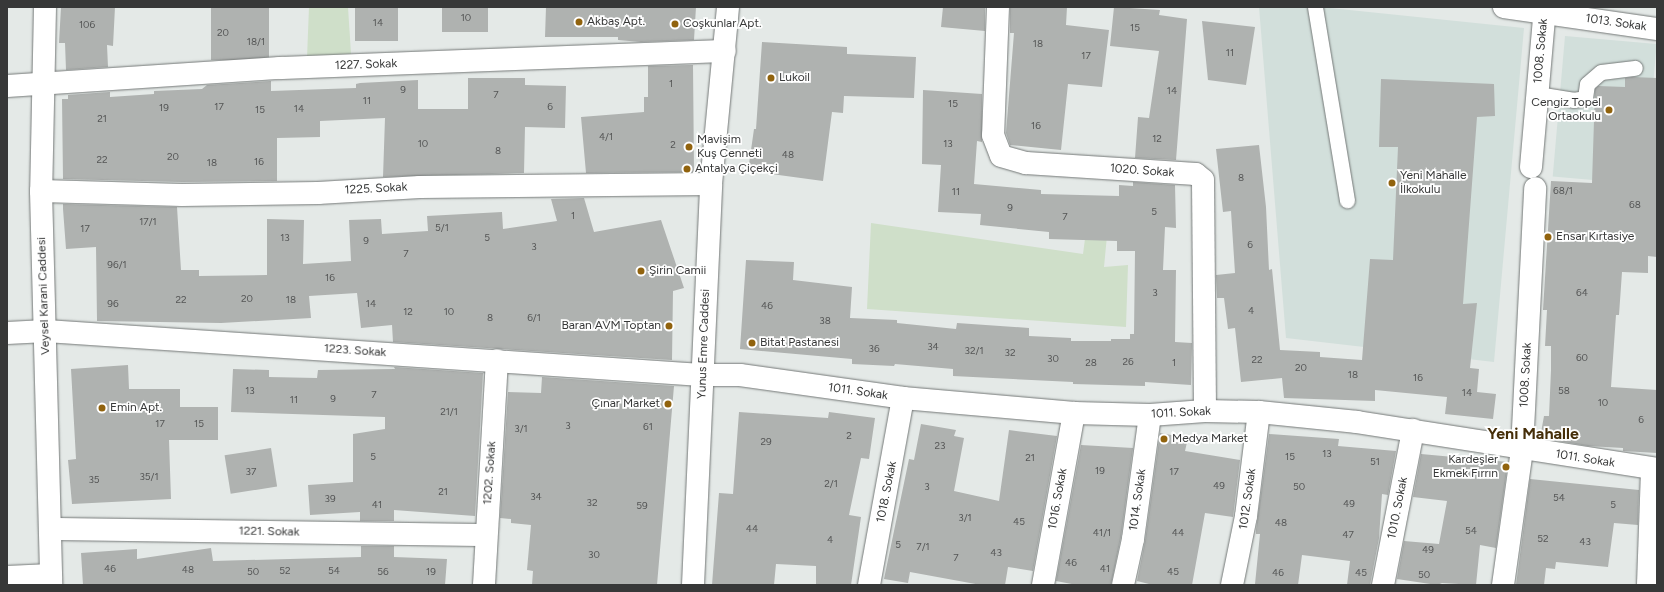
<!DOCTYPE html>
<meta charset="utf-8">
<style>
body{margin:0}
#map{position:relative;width:1664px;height:592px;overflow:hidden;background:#e4e9e7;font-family:Figtree,sans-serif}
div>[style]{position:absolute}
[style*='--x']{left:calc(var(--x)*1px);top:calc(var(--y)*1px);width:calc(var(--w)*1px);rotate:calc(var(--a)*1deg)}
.built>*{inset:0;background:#d2dfdb;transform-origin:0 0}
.green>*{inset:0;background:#cfdfc9}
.building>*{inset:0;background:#afb2b0;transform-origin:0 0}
.roads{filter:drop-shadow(0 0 1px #747877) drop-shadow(0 0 1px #747877)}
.lane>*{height:15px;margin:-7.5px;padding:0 7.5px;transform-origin:7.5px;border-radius:7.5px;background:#fff}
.street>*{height:22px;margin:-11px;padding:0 11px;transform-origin:11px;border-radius:11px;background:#fff}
.secondary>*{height:22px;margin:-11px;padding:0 11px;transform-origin:11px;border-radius:11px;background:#fff}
.dots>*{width:11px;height:11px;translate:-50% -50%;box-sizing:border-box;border:2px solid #fff;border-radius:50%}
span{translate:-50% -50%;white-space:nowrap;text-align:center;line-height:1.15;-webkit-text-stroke:3.5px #fff;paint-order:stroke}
.number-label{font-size:10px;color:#555656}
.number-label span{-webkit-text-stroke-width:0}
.poi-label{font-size:12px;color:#373838}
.left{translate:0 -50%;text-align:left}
.right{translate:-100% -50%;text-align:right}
.street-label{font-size:12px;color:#373838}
.district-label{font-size:16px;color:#452e09;font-weight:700}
.frame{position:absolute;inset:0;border:8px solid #373838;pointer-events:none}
</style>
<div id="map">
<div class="built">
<div style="clip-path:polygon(1259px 7px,1330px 8px,1524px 28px,1494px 362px,1286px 338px)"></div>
<div style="left:1565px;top:36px;width:92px;height:141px;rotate:5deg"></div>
</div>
<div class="green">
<div style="clip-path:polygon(309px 7px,348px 7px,351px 54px,307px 58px)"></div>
<div style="clip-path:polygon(1109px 215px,1104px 267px,1128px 265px,1126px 327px,867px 309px,871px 223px,1083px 254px,1088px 216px)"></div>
</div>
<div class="building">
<div style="clip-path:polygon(61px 7px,115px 7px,113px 46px,107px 45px,108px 67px,66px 70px,65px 43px,59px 43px)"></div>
<div style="left:211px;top:7px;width:58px;height:53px"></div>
<div style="left:355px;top:7px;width:43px;height:34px"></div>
<div style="left:442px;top:7px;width:46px;height:25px"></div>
<div style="clip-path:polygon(546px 7px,696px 7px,694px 40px,641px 42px,618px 40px,618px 37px,545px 37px)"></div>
<div style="clip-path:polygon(943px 7px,985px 7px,985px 31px,941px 27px)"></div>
<div style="clip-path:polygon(1010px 7px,1067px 7px,1066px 25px,1109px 30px,1102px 87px,1068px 84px,1061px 150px,1010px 145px,1006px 133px,1014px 33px,1010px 33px)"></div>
<div style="clip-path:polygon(1114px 7px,1160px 10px,1159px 15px,1187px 19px,1176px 160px,1135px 158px,1138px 117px,1149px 118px,1159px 51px,1110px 46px)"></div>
<div style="clip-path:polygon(1202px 21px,1255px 27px,1246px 85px,1208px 80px)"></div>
<div style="clip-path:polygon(762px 42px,847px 47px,847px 54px,916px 57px,914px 98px,844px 96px,843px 113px,832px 112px,823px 181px,748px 171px,754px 129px,756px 129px)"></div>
<div style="clip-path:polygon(693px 65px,694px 172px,586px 173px,581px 117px,644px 112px,644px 97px,648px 97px,648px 66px)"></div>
<div style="clip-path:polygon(1632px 77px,1657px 78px,1657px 257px,1648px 256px,1648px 273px,1622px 272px,1619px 315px,1616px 315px,1611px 387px,1657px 390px,1657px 453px,1623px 451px,1623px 448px,1588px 446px,1540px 438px,1544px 416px,1549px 416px,1551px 370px,1551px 346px,1545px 346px,1547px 310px,1543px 310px,1551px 181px,1592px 183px,1595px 89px,1598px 86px,1625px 87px,1625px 78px)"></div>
<div style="clip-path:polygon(468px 78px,525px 78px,525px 85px,566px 86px,565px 128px,525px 127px,524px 173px,383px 177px,385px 118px,320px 121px,320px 137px,277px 138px,277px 181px,182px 182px,63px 179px,62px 99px,68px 99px,68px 95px,110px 92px,110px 97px,154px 94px,154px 91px,202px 89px,207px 85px,271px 81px,271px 91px,356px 88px,356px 84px,360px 83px,418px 80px,418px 109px,468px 109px)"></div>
<div style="clip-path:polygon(1381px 79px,1494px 84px,1495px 116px,1477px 117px,1463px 304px,1477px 303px,1470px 368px,1479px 369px,1477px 392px,1496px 394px,1493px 419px,1445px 414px,1447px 397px,1375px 390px,1375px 401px,1284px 398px,1282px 378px,1241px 382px,1235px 328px,1228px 329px,1224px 298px,1217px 298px,1216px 275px,1235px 273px,1231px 211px,1223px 212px,1216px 149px,1259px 145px,1266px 207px,1269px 270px,1272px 269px,1280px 350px,1320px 352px,1320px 357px,1362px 360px,1370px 259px,1393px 260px,1398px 147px,1379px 147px)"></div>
<div style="clip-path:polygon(923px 90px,982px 94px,982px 142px,977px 141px,974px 184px,1041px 190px,1041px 194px,1119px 196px,1119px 185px,1133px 186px,1133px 182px,1175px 185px,1176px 228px,1165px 227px,1163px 270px,1176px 270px,1175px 342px,1192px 343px,1191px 385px,1145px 382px,1145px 386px,1073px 384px,1073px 382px,953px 376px,953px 369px,895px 364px,894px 366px,852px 364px,852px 359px,740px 349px,746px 260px,794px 262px,793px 280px,852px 287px,850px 318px,897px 320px,897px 323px,956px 329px,957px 323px,1029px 328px,1029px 336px,1071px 338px,1071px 341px,1111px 341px,1111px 339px,1130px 339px,1130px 334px,1134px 334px,1135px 251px,1117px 251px,1117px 241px,1049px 239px,1049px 232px,980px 225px,981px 214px,938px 212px,941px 165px,922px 164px)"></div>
<div style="clip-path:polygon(584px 198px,594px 232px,661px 220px,684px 288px,673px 291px,672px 360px,393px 342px,392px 325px,361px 328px,357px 293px,309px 296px,311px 318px,221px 323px,97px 321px,96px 247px,66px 249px,63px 209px,63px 204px,177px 207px,181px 270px,199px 270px,199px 276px,267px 275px,267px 219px,304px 220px,303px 264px,351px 261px,349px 220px,381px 219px,382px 234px,428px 231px,427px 216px,502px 212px,503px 229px,557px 221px,551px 199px)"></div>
<div style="clip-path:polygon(128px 365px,129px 389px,180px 389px,180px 407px,218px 407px,218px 440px,169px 440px,171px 499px,72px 504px,68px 460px,76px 459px,71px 369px)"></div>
<div style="clip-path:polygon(394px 367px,483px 373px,475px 516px,394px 510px,394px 521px,360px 521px,360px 512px,310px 515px,308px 485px,353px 482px,353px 434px,385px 429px,385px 417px,231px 412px,233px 369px,269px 370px,269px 377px,317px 378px,318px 370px,395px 369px)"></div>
<div style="clip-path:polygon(542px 377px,674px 386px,657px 585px,532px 585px,533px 571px,527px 570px,531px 525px,511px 523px,511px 519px,500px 518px,508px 392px,541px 393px)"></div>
<div style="clip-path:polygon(739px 412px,828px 418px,829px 412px,875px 418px,869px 459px,861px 458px,849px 515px,861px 517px,851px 585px,816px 585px,816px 566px,776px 564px,774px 585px,712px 585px,719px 493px,733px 494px)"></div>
<div style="clip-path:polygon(921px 424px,956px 430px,954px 436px,964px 438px,954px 491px,999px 501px,1009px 430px,1057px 436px,1033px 571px,1008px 567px,1005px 585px,981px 585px,910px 572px,908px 583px,884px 579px,909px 459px,914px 460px)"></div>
<div style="clip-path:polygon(1160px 433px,1188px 438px,1185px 451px,1240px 460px,1233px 517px,1205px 513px,1192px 585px,1153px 585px,1137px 581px,1145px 541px)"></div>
<div style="clip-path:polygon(1269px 434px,1339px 439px,1338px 446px,1396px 451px,1388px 495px,1382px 494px,1379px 538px,1370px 585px,1347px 585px,1350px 561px,1302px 555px,1298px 585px,1255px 584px,1260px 534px,1256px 534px,1256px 530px)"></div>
<div style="clip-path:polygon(1081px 445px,1133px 448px,1121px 537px,1111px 585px,1077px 585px,1056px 581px)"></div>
<div style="left:271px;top:448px;width:39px;height:47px;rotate:81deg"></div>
<div style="clip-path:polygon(1421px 454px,1508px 462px,1496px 548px,1480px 545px,1476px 585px,1442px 583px,1437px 585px,1397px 579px,1404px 541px,1439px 544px,1447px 501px,1413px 497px)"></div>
<div style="clip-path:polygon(1530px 479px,1639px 490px,1638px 525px,1614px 523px,1608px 567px,1556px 562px,1555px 569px,1546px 568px,1544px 585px,1516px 585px)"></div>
<div style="clip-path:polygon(361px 546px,394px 546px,394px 557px,447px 559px,445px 585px,83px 585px,81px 553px,137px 549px,137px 559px,211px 548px,213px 561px,361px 557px)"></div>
</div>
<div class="roads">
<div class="lane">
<div style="--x:1315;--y:7;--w:196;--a:80.6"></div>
<div style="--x:1537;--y:94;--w:36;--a:9"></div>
<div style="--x:1573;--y:100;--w:12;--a:-9"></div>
<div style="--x:1585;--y:98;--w:14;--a:-82"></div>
<div style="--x:1587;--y:84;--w:18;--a:-41"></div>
<div style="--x:1601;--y:72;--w:34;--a:-7"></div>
</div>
<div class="street">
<div style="--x:998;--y:7;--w:128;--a:92.2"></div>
<div style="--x:993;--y:135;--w:22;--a:69"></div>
<div style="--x:1001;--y:156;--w:26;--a:16"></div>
<div style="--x:1026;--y:163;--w:170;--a:3.7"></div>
<div style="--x:1196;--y:174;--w:9;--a:41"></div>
<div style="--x:1203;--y:180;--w:231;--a:89.5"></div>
<div style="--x:1504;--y:7;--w:155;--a:8.2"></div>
<div style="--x:7;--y:86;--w:274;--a:-3.8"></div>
<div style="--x:280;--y:68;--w:445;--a:-2.2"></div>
<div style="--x:1531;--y:167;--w:161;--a:-85"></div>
<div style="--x:41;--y:191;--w:141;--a:1.6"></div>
<div style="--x:182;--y:195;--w:136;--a:-0.8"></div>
<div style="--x:318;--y:193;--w:102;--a:-3.4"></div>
<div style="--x:420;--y:187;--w:291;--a:-0.6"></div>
<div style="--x:7;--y:333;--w:39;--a:-3"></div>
<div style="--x:46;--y:331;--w:657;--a:3.84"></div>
<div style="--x:702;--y:375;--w:38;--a:0"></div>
<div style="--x:740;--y:375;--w:165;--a:8"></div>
<div style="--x:903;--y:398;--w:172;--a:5"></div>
<div style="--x:1074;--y:413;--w:76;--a:1.5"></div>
<div style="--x:1150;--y:415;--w:55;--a:-4.2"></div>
<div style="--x:1205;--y:411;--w:54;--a:1.1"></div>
<div style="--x:1259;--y:412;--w:99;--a:5.8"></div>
<div style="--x:1357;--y:422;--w:304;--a:8.9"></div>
<div style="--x:51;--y:529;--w:435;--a:0.8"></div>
<div style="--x:7;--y:577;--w:44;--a:-2.6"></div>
<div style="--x:484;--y:585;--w:225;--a:-86.7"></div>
<div style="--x:869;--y:585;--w:190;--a:-79.7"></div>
<div style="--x:1043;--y:585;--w:175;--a:-79.8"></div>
<div style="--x:1123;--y:585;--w:47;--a:-77.7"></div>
<div style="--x:1133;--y:539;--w:125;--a:-82.2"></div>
<div style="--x:1232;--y:585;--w:70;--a:-78.5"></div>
<div style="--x:1246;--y:516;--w:105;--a:-82.9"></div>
<div style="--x:1383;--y:585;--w:158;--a:-79"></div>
<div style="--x:1503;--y:585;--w:137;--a:-82"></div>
<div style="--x:1522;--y:449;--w:261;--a:-87.1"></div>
<div style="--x:1648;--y:585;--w:116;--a:-88"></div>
</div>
<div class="secondary">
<div style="--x:45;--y:7;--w:184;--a:91.2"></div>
<div style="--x:41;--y:191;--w:394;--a:88.5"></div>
<div style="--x:693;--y:585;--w:401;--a:-87.4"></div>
<div style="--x:711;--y:184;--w:178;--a:-84.5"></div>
</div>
</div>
<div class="dots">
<div style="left:579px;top:22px;background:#91630e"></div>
<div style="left:675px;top:24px;background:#91630e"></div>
<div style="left:771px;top:78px;background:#91630e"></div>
<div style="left:1609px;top:110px;background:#91630e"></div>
<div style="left:689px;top:147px;background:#91630e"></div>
<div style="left:687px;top:169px;background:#91630e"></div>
<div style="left:1392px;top:183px;background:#91630e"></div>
<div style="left:1548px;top:237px;background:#91630e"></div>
<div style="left:641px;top:271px;background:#91630e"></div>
<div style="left:669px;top:326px;background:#91630e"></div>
<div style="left:752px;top:343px;background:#91630e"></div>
<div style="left:668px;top:404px;background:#91630e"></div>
<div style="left:102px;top:408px;background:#91630e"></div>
<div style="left:1164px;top:439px;background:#91630e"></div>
<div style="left:1506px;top:467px;background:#91630e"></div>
</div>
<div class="number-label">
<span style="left:466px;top:18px">10</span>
<span style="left:378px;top:23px">14</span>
<span style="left:87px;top:25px">106</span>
<span style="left:1135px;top:28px">15</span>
<span style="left:223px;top:33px">20</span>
<span style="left:256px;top:42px">18/1</span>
<span style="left:1038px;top:44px">18</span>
<span style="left:1230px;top:53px">11</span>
<span style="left:1086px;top:56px">17</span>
<span style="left:671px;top:84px">1</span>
<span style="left:403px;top:90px">9</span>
<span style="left:1172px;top:91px">14</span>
<span style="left:496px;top:95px">7</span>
<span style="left:367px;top:101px">11</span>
<span style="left:953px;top:104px">15</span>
<span style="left:219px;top:107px">17</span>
<span style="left:550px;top:107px">6</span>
<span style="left:164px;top:108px">19</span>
<span style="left:299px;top:109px">14</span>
<span style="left:260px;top:110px">15</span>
<span style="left:102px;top:119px">21</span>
<span style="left:1036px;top:126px">16</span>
<span style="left:606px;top:137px">4/1</span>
<span style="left:1157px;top:139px">12</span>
<span style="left:423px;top:144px">10</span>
<span style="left:948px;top:144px">13</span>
<span style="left:673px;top:145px">2</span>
<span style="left:498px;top:151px">8</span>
<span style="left:788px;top:155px">48</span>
<span style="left:173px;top:157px">20</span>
<span style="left:102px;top:160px">22</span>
<span style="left:259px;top:162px">16</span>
<span style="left:212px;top:163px">18</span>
<span style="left:1241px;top:178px">8</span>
<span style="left:1563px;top:191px">68/1</span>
<span style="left:956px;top:192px">11</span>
<span style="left:1635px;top:205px">68</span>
<span style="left:1010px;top:208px">9</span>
<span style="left:1154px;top:212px">5</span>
<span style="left:573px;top:216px">1</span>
<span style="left:1065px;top:217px">7</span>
<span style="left:148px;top:222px">17/1</span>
<span style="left:442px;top:228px">5/1</span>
<span style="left:85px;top:229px">17</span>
<span style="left:285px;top:238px">13</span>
<span style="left:487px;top:238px">5</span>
<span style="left:366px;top:241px">9</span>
<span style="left:1250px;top:245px">6</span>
<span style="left:534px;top:247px">3</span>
<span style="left:406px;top:254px">7</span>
<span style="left:117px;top:265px">96/1</span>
<span style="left:330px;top:278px">16</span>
<span style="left:1155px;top:293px">3</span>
<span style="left:1582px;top:293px">64</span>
<span style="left:247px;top:299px">20</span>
<span style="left:181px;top:300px">22</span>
<span style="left:291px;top:300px">18</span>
<span style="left:113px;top:304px">96</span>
<span style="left:371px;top:304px">14</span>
<span style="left:767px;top:306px">46</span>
<span style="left:1251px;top:311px">4</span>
<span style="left:408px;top:312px">12</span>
<span style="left:449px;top:312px">10</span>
<span style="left:490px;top:318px">8</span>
<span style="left:534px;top:318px">6/1</span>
<span style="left:825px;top:321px">38</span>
<span style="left:933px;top:347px">34</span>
<span style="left:874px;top:349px">36</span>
<span style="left:974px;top:351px">32/1</span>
<span style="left:1010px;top:353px">32</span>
<span style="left:1582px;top:358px">60</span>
<span style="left:1053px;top:359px">30</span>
<span style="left:1257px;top:360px">22</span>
<span style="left:1128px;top:362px">26</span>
<span style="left:1091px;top:363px">28</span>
<span style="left:1174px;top:363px">1</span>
<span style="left:1301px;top:368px">20</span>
<span style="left:1353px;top:375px">18</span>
<span style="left:1418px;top:378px">16</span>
<span style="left:250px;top:391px">13</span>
<span style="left:1564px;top:391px">58</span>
<span style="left:1467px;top:393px">14</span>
<span style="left:374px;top:395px">7</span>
<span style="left:333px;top:399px">9</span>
<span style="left:294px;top:400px">11</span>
<span style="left:1603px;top:403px">10</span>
<span style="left:449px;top:412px">21/1</span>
<span style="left:1641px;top:420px">6</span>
<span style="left:160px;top:424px">17</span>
<span style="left:199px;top:424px">15</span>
<span style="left:568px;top:426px">3</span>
<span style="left:648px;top:427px">61</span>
<span style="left:521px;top:429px">3/1</span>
<span style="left:849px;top:436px">2</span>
<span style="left:766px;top:442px">29</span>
<span style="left:940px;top:446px">23</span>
<span style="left:1327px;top:454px">13</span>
<span style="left:373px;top:457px">5</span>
<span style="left:1290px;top:457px">15</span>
<span style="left:1030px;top:458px">21</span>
<span style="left:1375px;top:462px">51</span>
<span style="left:1100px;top:471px">19</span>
<span style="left:251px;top:472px">37</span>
<span style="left:1174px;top:472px">17</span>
<span style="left:149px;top:477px">35/1</span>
<span style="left:94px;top:480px">35</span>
<span style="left:831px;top:484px">2/1</span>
<span style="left:1219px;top:486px">49</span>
<span style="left:927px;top:487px">3</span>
<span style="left:1299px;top:487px">50</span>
<span style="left:443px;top:492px">21</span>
<span style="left:536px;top:497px">34</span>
<span style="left:1559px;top:498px">54</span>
<span style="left:330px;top:499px">39</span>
<span style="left:592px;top:503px">32</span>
<span style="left:1349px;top:504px">49</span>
<span style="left:377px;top:505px">41</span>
<span style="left:1613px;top:505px">5</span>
<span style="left:642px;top:506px">59</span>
<span style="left:965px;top:518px">3/1</span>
<span style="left:1019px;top:522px">45</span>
<span style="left:1281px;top:523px">48</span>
<span style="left:752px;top:529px">44</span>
<span style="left:1471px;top:531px">54</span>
<span style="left:1102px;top:533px">41/1</span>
<span style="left:1178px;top:533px">44</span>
<span style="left:1348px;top:535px">47</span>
<span style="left:1543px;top:539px">52</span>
<span style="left:830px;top:540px">4</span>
<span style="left:1585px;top:542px">43</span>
<span style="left:898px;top:545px">5</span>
<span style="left:923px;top:547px">7/1</span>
<span style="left:1428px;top:550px">49</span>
<span style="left:996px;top:553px">43</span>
<span style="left:594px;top:555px">30</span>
<span style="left:956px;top:558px">7</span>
<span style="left:1071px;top:563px">46</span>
<span style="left:110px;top:569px">46</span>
<span style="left:1105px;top:569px">41</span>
<span style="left:188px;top:570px">48</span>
<span style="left:285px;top:571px">52</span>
<span style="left:334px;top:571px">54</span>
<span style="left:253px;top:572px">50</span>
<span style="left:383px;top:572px">56</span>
<span style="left:431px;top:572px">19</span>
<span style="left:1173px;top:572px">45</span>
<span style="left:1278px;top:573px">46</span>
<span style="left:1361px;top:573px">45</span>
<span style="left:1424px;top:575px">50</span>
</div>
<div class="poi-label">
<span class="left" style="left:587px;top:22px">Akbaş Apt.</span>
<span class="left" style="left:683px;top:24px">Coşkunlar Apt.</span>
<span class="left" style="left:779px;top:78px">Lukoil</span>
<span class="right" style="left:1601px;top:110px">Cengiz Topel<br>Ortaokulu</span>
<span class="left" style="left:697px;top:147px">Mavişim<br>Kuş Cenneti</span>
<span class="left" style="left:695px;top:169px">Antalya Çiçekçi</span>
<span class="left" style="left:1400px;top:183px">Yeni Mahalle<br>İlkokulu</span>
<span class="left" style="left:1556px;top:237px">Ensar Kırtasiye</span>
<span class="left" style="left:649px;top:271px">Şirin Camii</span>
<span class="right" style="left:661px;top:326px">Baran AVM Toptan</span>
<span class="left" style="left:760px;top:343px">Bitat Pastanesi</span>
<span class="right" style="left:660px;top:404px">Çınar Market</span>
<span class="left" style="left:110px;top:408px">Emin Apt.</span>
<span class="left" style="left:1172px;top:439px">Medya Market</span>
<span class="right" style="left:1498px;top:467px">Kardeşler<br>Ekmek Fırrın</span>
</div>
<div class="street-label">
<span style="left:1616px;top:23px;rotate:8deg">1013. Sokak</span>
<span style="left:1541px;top:51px;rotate:-85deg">1008. Sokak</span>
<span style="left:366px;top:65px;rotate:-2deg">1227. Sokak</span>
<span style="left:1142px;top:171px;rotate:4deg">1020. Sokak</span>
<span style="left:376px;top:189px;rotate:-3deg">1225. Sokak</span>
<span style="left:44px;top:296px;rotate:-92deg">Veysel Karani Caddesi</span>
<span style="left:704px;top:344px;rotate:-88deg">Yunus Emre Caddesi</span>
<span style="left:355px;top:351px;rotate:4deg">1223. Sokak</span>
<span style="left:1526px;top:375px;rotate:-87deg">1008. Sokak</span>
<span style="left:858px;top:392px;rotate:8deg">1011. Sokak</span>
<span style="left:1181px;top:413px;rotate:-3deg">1011. Sokak</span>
<span style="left:1585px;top:459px;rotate:9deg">1011. Sokak</span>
<span style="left:490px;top:473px;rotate:-86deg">1202. Sokak</span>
<span style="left:887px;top:492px;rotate:-79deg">1018. Sokak</span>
<span style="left:1058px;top:499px;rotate:-80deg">1016. Sokak</span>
<span style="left:1248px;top:499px;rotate:-82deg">1012. Sokak</span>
<span style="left:1138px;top:500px;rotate:-82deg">1014. Sokak</span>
<span style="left:1398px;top:508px;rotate:-79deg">1010. Sokak</span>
<span style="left:269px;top:532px;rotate:1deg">1221. Sokak</span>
</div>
<div class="district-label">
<span style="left:1533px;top:434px">Yeni Mahalle</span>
</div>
<div class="frame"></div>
</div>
